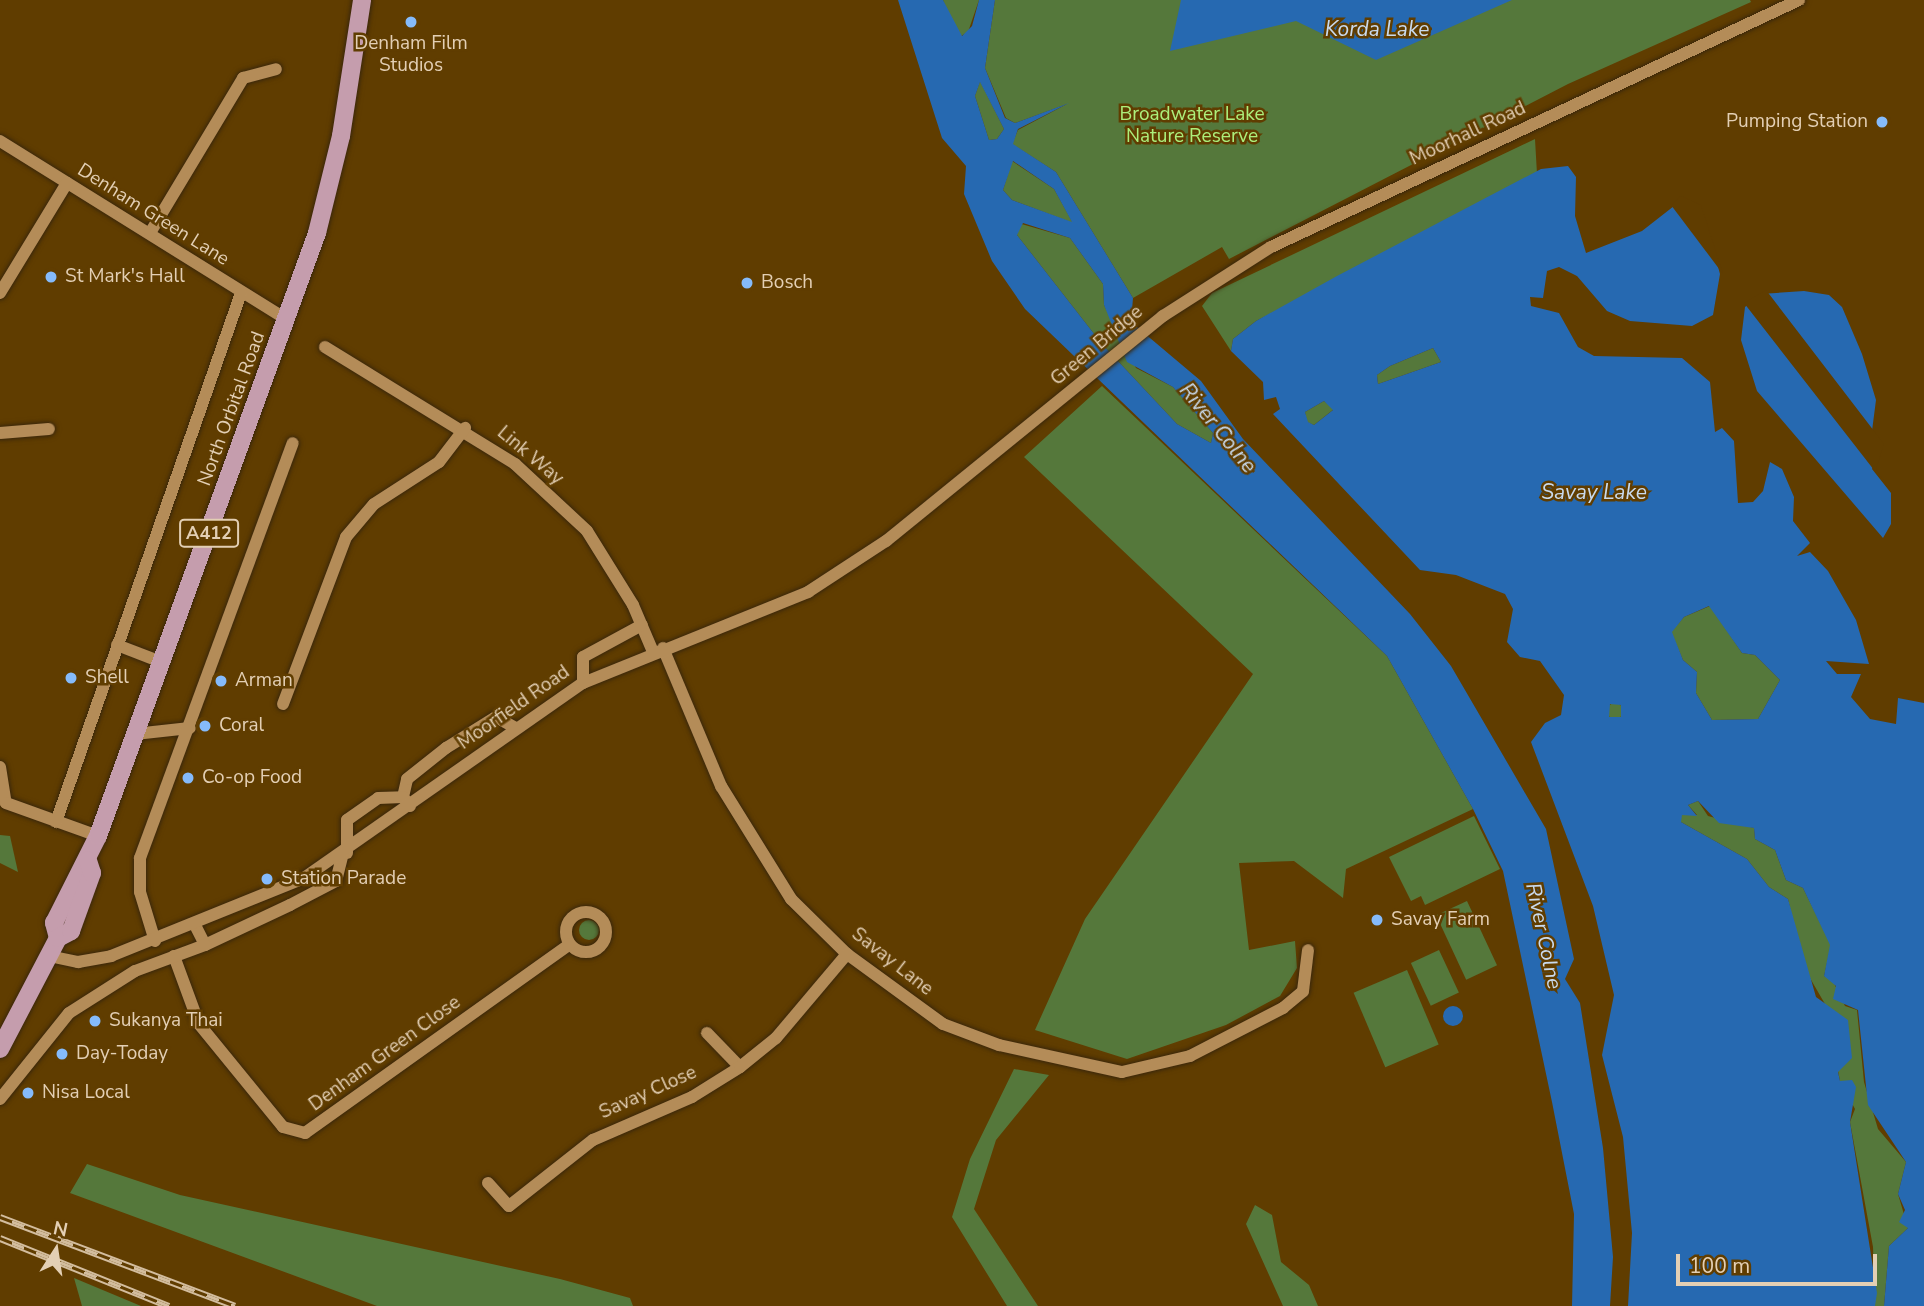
<!DOCTYPE html>
<style>
body{margin:0}
#map{position:relative;width:1924px;height:1306px;overflow:hidden;background:#603d00;font-family:"Nunito Sans",sans-serif}
div>[style]{position:absolute}
[style*='--x']{left:calc(var(--x)*1px);top:calc(var(--y)*1px);width:calc(var(--w)*1px);rotate:calc(var(--a)*1deg)}
.green>*{inset:0;background:#55783b;transform-origin:0 0}
.round{border-radius:50%}
.water>*{inset:0;background:#2669b1}
.pier>*{inset:0;background:#603d00}
.roads{filter:drop-shadow(0 0 2px #3a270b) drop-shadow(0 0 2px #3a270b)}
.minor>*{height:12px;margin:-6px;padding:0 6px;transform-origin:6px;border-radius:6px;background:#b48c58}
.minor>.ring{margin:-6px;padding:0;box-sizing:content-box;background:none;border:12px solid #b48c58;border-radius:50%}
.major>*{height:18px;margin:-9px;padding:0 9px;transform-origin:9px;border-radius:9px;background:#c59dad}
.rail>*{height:7px;margin-top:-3.5px;transform-origin:0;background:repeating-linear-gradient(90deg,#603d00 0 13px,#d3bd9e 0 26px);box-sizing:border-box;border-block:2px solid #d3bd9e}
.dots>*{width:19px;height:19px;translate:-50% -50%;box-sizing:border-box;border:4px solid #603d00;border-radius:50%}
span{translate:-50% -50%;white-space:nowrap;text-align:center;line-height:1.15;-webkit-text-stroke:5px #603d00;paint-order:stroke}
.shield-label span{padding:2px 5px;background:#603d00;border:2px solid;border-radius:5px;-webkit-text-stroke-width:0}
.shield-label{font-size:18px;color:#e3cfb4;font-weight:700}
.poi-label{font-size:19px;color:#e3cfb4}
.right{translate:-100% -50%;text-align:right}
.left{translate:0 -50%;text-align:left}
.park-label{font-size:19px;color:#acef7b}
.street-label{font-size:19px;color:#e3cfb4}
.water-label{font-size:21px;color:#c9daed;font-style:italic}
.north{position:absolute;left:21px;top:1215px;width:70px;height:70px;-webkit-text-stroke:5px #603d00;paint-order:stroke;rotate:12deg;font-size:19px;font-weight:700;line-height:28px;text-align:center;color:#e3cfb4}
.north::after{content:'';display:block;margin:auto;width:24px;height:32px;background:#e3cfb4;clip-path:polygon(50% 0,100% 100%,50% 72%,0 100%)}
.scale{position:absolute;left:1676px;top:1254px;width:201px;height:32px;box-sizing:border-box;border:4px solid #e3cfb4;border-top:0;padding-left:9px;font-size:21px;line-height:24px;white-space:nowrap;color:#e3cfb4;-webkit-text-stroke:5px #603d00;paint-order:stroke}
</style>
<div id="map">
<div class="green">
<div style="clip-path:polygon(943px 0,979px 0,968px 32px,961px 36px,953px 25px)"></div>
<div style="clip-path:polygon(995px 0,1750px 0,1751px 2px,1568px 84px,1229px 259px,1222px 247px,1133px 298px,1056px 172px,1012px 144px,1018px 130px,1067px 104px,1015px 123px,1006px 118px,985px 68px)"></div>
<div style="clip-path:polygon(980px 81px,1004px 129px,997px 139px,989px 140px,975px 96px)"></div>
<div style="clip-path:polygon(1535px 139px,1537px 174px,1256px 321px,1233px 339px,1231px 351px,1202px 306px,1212px 293px)"></div>
<div style="clip-path:polygon(1012px 161px,1054px 189px,1073px 223px,1012px 200px,1003px 190px)"></div>
<div style="clip-path:polygon(1018px 223px,1070px 238px,1103px 284px,1104px 305px,1136px 368px,1173px 387px,1213px 433px,1211px 443px,1177px 424px,1102px 344px,1017px 235px)"></div>
<div style="clip-path:polygon(1433px 348px,1441px 362px,1378px 384px,1377px 375px,1390px 366px)"></div>
<div style="clip-path:polygon(1102px 386px,1387px 656px,1473px 809px,1346px 869px,1343px 898px,1294px 861px,1239px 863px,1249px 950px,1295px 941px,1297px 968px,1280px 996px,1226px 1025px,1127px 1059px,1035px 1030px,1085px 919px,1253px 674px,1024px 457px)"></div>
<div style="clip-path:polygon(1324px 401px,1334px 409px,1314px 425px,1307px 422px,1305px 412px)"></div>
<div style="clip-path:polygon(1710px 606px,1742px 653px,1755px 655px,1780px 680px,1758px 719px,1712px 720px,1696px 693px,1697px 672px,1683px 660px,1671px 632px,1684px 617px)"></div>
<div class="round" style="left:1607px;top:703px;width:16px;height:16px"></div>
<div style="clip-path:polygon(1698px 801px,1708px 816px,1754px 828px,1755px 839px,1775px 850px,1786px 880px,1803px 888px,1831px 945px,1824px 976px,1832px 979px,1845px 1006px,1857px 1010px,1864px 1082px,1878px 1129px,1906px 1162px,1898px 1194px,1908px 1228px,1889px 1246px,1884px 1306px,1875px 1306px,1873px 1247px,1850px 1122px,1855px 1109px,1840px 1081px,1825px 1004px,1803px 966px,1788px 899px,1769px 887px,1747px 859px,1681px 822px,1681px 814px,1697px 815px,1688px 805px)"></div>
<div style="clip-path:polygon(1474px 816px,1500px 869px,1425px 905px,1421px 896px,1411px 901px,1389px 857px)"></div>
<div style="clip-path:polygon(0 835px,10px 836px,18px 872px,0 863px)"></div>
<div style="left:1467px;top:901px;width:71px;height:34px;rotate:65deg"></div>
<div class="round" style="left:579px;top:920px;width:20px;height:20px"></div>
<div style="left:1439px;top:950px;width:47px;height:31px;rotate:65deg"></div>
<div style="left:1407px;top:970px;width:81px;height:58px;rotate:67deg"></div>
<div style="clip-path:polygon(1014px 1069px,1049px 1075px,996px 1140px,974px 1209px,1038px 1306px,1007px 1306px,952px 1217px,970px 1159px)"></div>
<div style="clip-path:polygon(87px 1164px,180px 1195px,560px 1279px,630px 1298px,633px 1306px,377px 1306px,70px 1193px)"></div>
<div style="clip-path:polygon(1255px 1205px,1272px 1215px,1281px 1262px,1309px 1285px,1318px 1306px,1283px 1306px,1246px 1224px)"></div>
<div style="clip-path:polygon(74px 1278px,141px 1306px,82px 1306px)"></div>
</div>
<div class="water">
<div style="clip-path:polygon(evenodd,898px 0,943px 0,962px 36px,972px 26px,979px 0,995px 0,985px 68px,1005px 118px,1015px 123px,1069px 103px,1018px 129px,1013px 144px,1056px 172px,1133px 298px,1131px 322px,1201px 381px,1243px 439px,1410px 614px,1451px 666px,1546px 829px,1574px 959px,1565px 979px,1580px 1003px,1603px 1148px,1613px 1257px,1610px 1306px,1572px 1306px,1574px 1214px,1552px 1102px,1503px 871px,1473px 809px,1387px 656px,1025px 309px,992px 261px,964px 194px,966px 166px,942px 138px,898px 0,980px 82px,1004px 129px,997px 139px,989px 140px,975px 96px,980px 82px,898px 0,1013px 161px,1054px 189px,1072px 222px,1012px 200px,1003px 190px,1013px 161px,898px 0,1023px 223px,1070px 238px,1103px 284px,1104px 305px,1127px 362px,1173px 387px,1213px 433px,1211px 443px,1177px 424px,1102px 344px,1017px 235px,1023px 223px)"></div>
<div style="clip-path:polygon(1181px 0,1512px 0,1376px 60px,1296px 21px,1170px 51px)"></div>
<div style="clip-path:polygon(evenodd,1568px 166px,1576px 177px,1575px 216px,1586px 253px,1642px 231px,1683px 199px,1711px 241px,1720px 274px,1713px 315px,1692px 326px,1630px 321px,1607px 311px,1577px 276px,1559px 267px,1547px 271px,1543px 298px,1530px 297px,1531px 306px,1559px 313px,1578px 347px,1594px 356px,1682px 358px,1710px 382px,1715px 432px,1722px 428px,1734px 441px,1738px 503px,1753px 502px,1763px 491px,1770px 462px,1782px 469px,1794px 497px,1793px 521px,1810px 543px,1797px 556px,1810px 552px,1828px 571px,1856px 620px,1869px 664px,1826px 661px,1837px 674px,1861px 674px,1851px 697px,1870px 719px,1896px 724px,1898px 698px,1924px 703px,1924px 1306px,1884px 1306px,1889px 1246px,1908px 1228px,1899px 1222px,1905px 1210px,1898px 1194px,1906px 1162px,1868px 1105px,1858px 1010px,1833px 999px,1836px 986px,1824px 976px,1830px 945px,1803px 888px,1786px 880px,1775px 850px,1755px 839px,1754px 828px,1719px 823px,1698px 801px,1688px 805px,1697px 816px,1682px 815px,1681px 822px,1747px 859px,1769px 887px,1788px 899px,1816px 997px,1848px 1020px,1852px 1058px,1838px 1072px,1840px 1081px,1852px 1080px,1856px 1087px,1850px 1122px,1877px 1293px,1875px 1306px,1628px 1306px,1632px 1233px,1623px 1137px,1602px 1055px,1614px 995px,1593px 906px,1531px 742px,1545px 723px,1561px 715px,1564px 695px,1540px 661px,1520px 657px,1507px 642px,1513px 609px,1505px 594px,1456px 575px,1420px 570px,1273px 414px,1280px 409px,1276px 397px,1264px 400px,1263px 382px,1231px 351px,1233px 339px,1256px 321px,1337px 276px,1541px 169px,1568px 166px,1433px 348px,1441px 362px,1378px 384px,1377px 375px,1390px 366px,1433px 348px,1568px 166px,1324px 401px,1333px 410px,1314px 425px,1308px 422px,1305px 412px,1324px 401px,1568px 166px,1709px 606px,1742px 653px,1755px 655px,1780px 680px,1758px 719px,1712px 720px,1696px 693px,1697px 672px,1683px 660px,1672px 632px,1684px 617px,1709px 606px,1568px 166px,1610px 704px,1621px 705px,1621px 717px,1609px 717px,1610px 704px)"></div>
<div style="clip-path:polygon(1804px 291px,1829px 295px,1842px 307px,1862px 354px,1876px 400px,1872px 431px,1880px 444px,1872px 469px,1891px 493px,1891px 524px,1883px 538px,1757px 391px,1741px 340px,1745px 307px,1761px 294px)"></div>
<div class="round" style="left:1443px;top:1006px;width:20px;height:20px"></div>
</div>
<div class="pier">
<div style="clip-path:polygon(1681px 196px,1701px 205px,1723px 274px,1671px 205px)"></div>
<div style="clip-path:polygon(1766px 290px,1884px 444px,1876px 469px,1895px 497px,1744px 303px)"></div>
</div>
<div class="roads">
<div class="minor">
<div style="--x:0;--y:141;--w:337;--a:31.9"></div>
<div style="--x:150;--y:233;--w:181;--a:-59"></div>
<div style="--x:243;--y:78;--w:34;--a:-15"></div>
<div style="--x:0;--y:293;--w:129;--a:-58.7"></div>
<div style="--x:325;--y:347;--w:223;--a:31.6"></div>
<div style="--x:515;--y:464;--w:98;--a:42.9"></div>
<div style="--x:587;--y:531;--w:87;--a:58.1"></div>
<div style="--x:633;--y:605;--w:51;--a:66.9"></div>
<div style="--x:0;--y:433;--w:49;--a:-4.7"></div>
<div style="--x:117;--y:645;--w:47;--a:21.1"></div>
<div style="--x:663;--y:648;--w:150;--a:67.2"></div>
<div style="--x:721;--y:786;--w:133;--a:58.2"></div>
<div style="--x:791;--y:899;--w:78;--a:44.5"></div>
<div style="--x:847;--y:954;--w:119;--a:36.1"></div>
<div style="--x:943;--y:1024;--w:60;--a:20.6"></div>
<div style="--x:999;--y:1045;--w:126;--a:12.4"></div>
<div style="--x:1122;--y:1072;--w:70;--a:-13.2"></div>
<div style="--x:1190;--y:1056;--w:105;--a:-27.3"></div>
<div style="--x:1283;--y:1008;--w:26;--a:-40"></div>
<div style="--x:1303;--y:991;--w:41;--a:-83"></div>
<div style="--x:583;--y:683;--w:26;--a:-90"></div>
<div style="--x:583;--y:657;--w:67;--a:-28.5"></div>
<div style="--x:283;--y:704;--w:178;--a:-69.3"></div>
<div style="--x:346;--y:537;--w:43;--a:-49.7"></div>
<div style="--x:374;--y:504;--w:77;--a:-32.9"></div>
<div style="--x:439;--y:462;--w:43;--a:-52.6"></div>
<div style="--x:135;--y:734;--w:55;--a:-6.2"></div>
<div style="--x:0;--y:767;--w:36;--a:81"></div>
<div style="--x:6;--y:803;--w:98;--a:19.7"></div>
<div style="--x:410;--y:806;--w:11;--a:-128"></div>
<div style="--x:403;--y:797;--w:18;--a:-77"></div>
<div style="--x:407;--y:779;--w:50;--a:-38.5"></div>
<div style="--x:446;--y:748;--w:59;--a:-31.8"></div>
<div style="--x:496;--y:717;--w:23;--a:29"></div>
<div style="--x:56;--y:822;--w:560;--a:-70.72"></div>
<div style="--x:347;--y:853;--w:33;--a:-90"></div>
<div style="--x:347;--y:820;--w:38;--a:-35"></div>
<div style="--x:378;--y:798;--w:25;--a:-2"></div>
<div class="ring" style="left:566px;top:912px;width:28px;height:28px"></div>
<div style="--x:195;--y:925;--w:22;--a:63"></div>
<div style="--x:205;--y:945;--w:94;--a:-25.2"></div>
<div style="--x:290;--y:905;--w:52;--a:-27.6"></div>
<div style="--x:336;--y:881;--w:25;--a:-76"></div>
<div style="--x:155;--y:941;--w:51;--a:-107"></div>
<div style="--x:140;--y:892;--w:34;--a:-90"></div>
<div style="--x:140;--y:858;--w:442;--a:-69.8"></div>
<div style="--x:49;--y:956;--w:30;--a:12"></div>
<div style="--x:78;--y:962;--w:34;--a:-10"></div>
<div style="--x:111;--y:956;--w:208;--a:-22"></div>
<div style="--x:304;--y:878;--w:340;--a:-35"></div>
<div style="--x:583;--y:683;--w:243;--a:-22"></div>
<div style="--x:808;--y:592;--w:93;--a:-33.2"></div>
<div style="--x:886;--y:541;--w:357;--a:-39.1"></div>
<div style="--x:1163;--y:316;--w:128;--a:-32.6"></div>
<div style="--x:1271;--y:247;--w:583;--a:-25.07"></div>
<div style="--x:174;--y:956;--w:72;--a:69.8"></div>
<div style="--x:199;--y:1024;--w:133;--a:50.8"></div>
<div style="--x:283;--y:1127;--w:23;--a:15"></div>
<div style="--x:305;--y:1133;--w:325;--a:-35.5"></div>
<div style="--x:707;--y:1033;--w:47;--a:45.9"></div>
<div style="--x:0;--y:1099;--w:110;--a:-51.3"></div>
<div style="--x:69;--y:1013;--w:78;--a:-32.5"></div>
<div style="--x:135;--y:971;--w:75;--a:-20.4"></div>
<div style="--x:488;--y:1183;--w:31;--a:48"></div>
<div style="--x:509;--y:1206;--w:107;--a:-38.2"></div>
<div style="--x:593;--y:1140;--w:108;--a:-23.5"></div>
<div style="--x:692;--y:1097;--w:57;--a:-32"></div>
<div style="--x:740;--y:1067;--w:46;--a:-38.9"></div>
<div style="--x:776;--y:1038;--w:110;--a:-49.8"></div>
</div>
<div class="major">
<div style="--x:58;--y:938;--w:16;--a:-105"></div>
<div style="--x:54;--y:923;--w:97;--a:-63.2"></div>
<div style="--x:98;--y:836;--w:642;--a:-70.04"></div>
<div style="--x:317;--y:233;--w:100;--a:-76.1"></div>
<div style="--x:341;--y:136;--w:138;--a:-81.2"></div>
<div style="--x:0;--y:1049;--w:125;--a:-62.4"></div>
<div style="--x:58;--y:938;--w:15;--a:-28"></div>
<div style="--x:71;--y:931;--w:62;--a:-70.1"></div>
<div style="--x:92;--y:873;--w:13;--a:-108"></div>
</div>
</div>
<div class="rail">
<div style="--x:0;--y:1217;--w:251;--a:20.7"></div>
<div style="--x:0;--y:1238;--w:182;--a:21.9"></div>
</div>
<div class="dots">
<div style="left:411px;top:22px;background:#85bbfb"></div>
<div style="left:1882px;top:122px;background:#85bbfb"></div>
<div style="left:51px;top:277px;background:#85bbfb"></div>
<div style="left:747px;top:283px;background:#85bbfb"></div>
<div style="left:71px;top:678px;background:#85bbfb"></div>
<div style="left:221px;top:681px;background:#85bbfb"></div>
<div style="left:205px;top:726px;background:#85bbfb"></div>
<div style="left:188px;top:778px;background:#85bbfb"></div>
<div style="left:267px;top:879px;background:#85bbfb"></div>
<div style="left:1377px;top:920px;background:#85bbfb"></div>
<div style="left:95px;top:1021px;background:#85bbfb"></div>
<div style="left:62px;top:1054px;background:#85bbfb"></div>
<div style="left:28px;top:1093px;background:#85bbfb"></div>
</div>
<div class="shield-label">
<span style="left:209px;top:533px">A412</span>
</div>
<div class="poi-label">
<span style="left:411px;top:55px">Denham Film<br>Studios</span>
<span class="right" style="left:1868px;top:122px">Pumping Station</span>
<span class="left" style="left:65px;top:277px">St Mark's Hall</span>
<span class="left" style="left:761px;top:283px">Bosch</span>
<span class="left" style="left:85px;top:678px">Shell</span>
<span class="left" style="left:235px;top:681px">Arman</span>
<span class="left" style="left:219px;top:726px">Coral</span>
<span class="left" style="left:202px;top:778px">Co-op Food</span>
<span class="left" style="left:281px;top:879px">Station Parade</span>
<span class="left" style="left:1391px;top:920px">Savay Farm</span>
<span class="left" style="left:109px;top:1021px">Sukanya Thai</span>
<span class="left" style="left:76px;top:1054px">Day-Today</span>
<span class="left" style="left:42px;top:1093px">Nisa Local</span>
</div>
<div class="park-label">
<span style="left:1192px;top:126px">Broadwater Lake<br>Nature Reserve</span>
</div>
<div class="street-label">
<span style="left:1468px;top:134px;rotate:-25deg">Moorhall Road</span>
<span style="left:153px;top:215px;rotate:32deg">Denham Green Lane</span>
<span style="left:1097px;top:346px;rotate:-40deg">Green Bridge</span>
<span style="left:232px;top:409px;rotate:-70deg">North Orbital Road</span>
<span style="left:530px;top:456px;rotate:40deg">Link Way</span>
<span style="left:514px;top:708px;rotate:-35deg">Moorfield Road</span>
<span style="left:892px;top:962px;rotate:38deg">Savay Lane</span>
<span style="left:385px;top:1054px;rotate:-36deg">Denham Green Close</span>
<span style="left:648px;top:1093px;rotate:-24deg">Savay Close</span>
</div>
<div class="water-label">
<span style="left:1377px;top:29px">Korda Lake</span>
<span style="left:1218px;top:428px;rotate:51deg">River Colne</span>
<span style="left:1594px;top:492px">Savay Lake</span>
<span style="left:1544px;top:936px;rotate:78deg">River Colne</span>
</div>
<div class="north">N</div>
<div class="scale">100 m</div>
</div>
